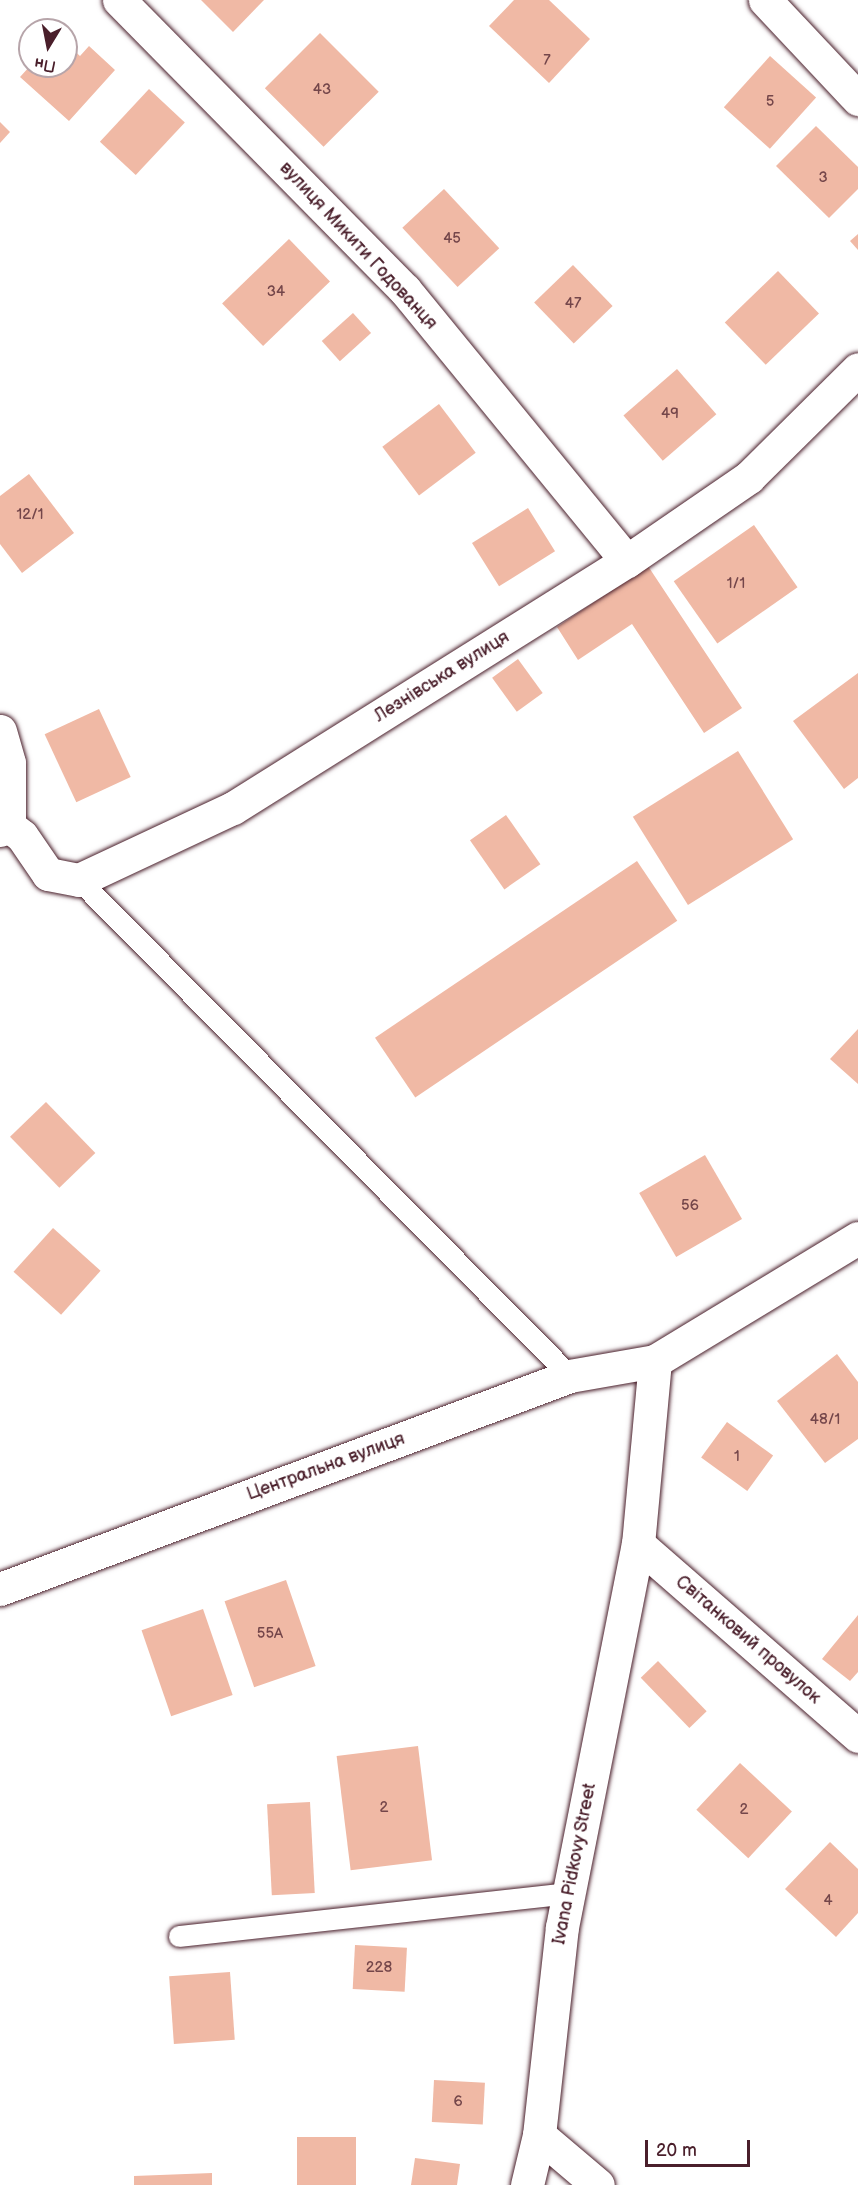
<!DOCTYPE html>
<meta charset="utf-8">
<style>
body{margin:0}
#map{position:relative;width:858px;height:2185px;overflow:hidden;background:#fff;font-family:"Balsamiq Sans",sans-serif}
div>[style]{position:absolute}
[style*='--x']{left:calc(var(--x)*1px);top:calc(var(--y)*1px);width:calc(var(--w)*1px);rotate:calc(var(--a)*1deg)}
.building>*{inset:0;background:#f0b9a5;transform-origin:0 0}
.roads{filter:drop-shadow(0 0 2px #4a1f2b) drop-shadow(0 0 2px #4a1f2b)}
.lane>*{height:21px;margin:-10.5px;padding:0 10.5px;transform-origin:10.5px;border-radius:10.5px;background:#fff}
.street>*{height:33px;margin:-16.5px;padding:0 16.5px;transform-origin:16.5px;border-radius:16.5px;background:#fff}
.secondary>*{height:33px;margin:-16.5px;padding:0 16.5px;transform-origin:16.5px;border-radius:16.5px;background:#fff}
span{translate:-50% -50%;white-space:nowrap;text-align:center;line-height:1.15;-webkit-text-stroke:4.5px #fff;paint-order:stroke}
.number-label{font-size:15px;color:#74464a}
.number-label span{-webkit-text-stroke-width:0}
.street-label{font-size:18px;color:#4a1f2b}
.north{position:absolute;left:18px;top:18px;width:60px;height:60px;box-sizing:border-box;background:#fff;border:2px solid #b7a5aa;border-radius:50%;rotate:190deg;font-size:16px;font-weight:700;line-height:24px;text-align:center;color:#4a1f2b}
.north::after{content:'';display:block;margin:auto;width:21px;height:27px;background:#4a1f2b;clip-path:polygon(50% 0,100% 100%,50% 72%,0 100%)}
.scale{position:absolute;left:645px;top:2140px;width:105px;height:27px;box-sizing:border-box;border:3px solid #4a1f2b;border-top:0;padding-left:8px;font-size:18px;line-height:21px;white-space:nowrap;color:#4a1f2b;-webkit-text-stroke:4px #fff;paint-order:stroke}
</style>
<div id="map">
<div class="building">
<div style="clip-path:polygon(201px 0,264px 0,233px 32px)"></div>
<div style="clip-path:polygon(514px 0,549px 0,590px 39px,549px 83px,489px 26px)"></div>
<div style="left:320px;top:33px;width:83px;height:78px;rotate:45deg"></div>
<div style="clip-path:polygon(66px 43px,80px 56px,89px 46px,115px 70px,69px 121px,20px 77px,30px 66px,66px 66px)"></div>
<div style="left:770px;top:56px;width:62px;height:69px;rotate:42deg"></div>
<div style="left:149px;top:89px;width:49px;height:72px;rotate:43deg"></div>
<div style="clip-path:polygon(0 122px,10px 132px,0 143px)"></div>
<div style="clip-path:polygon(816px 126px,858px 167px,858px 189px,829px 218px,776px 166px)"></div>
<div style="left:444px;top:189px;width:81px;height:57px;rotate:47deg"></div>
<div style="clip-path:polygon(858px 234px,858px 250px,850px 241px)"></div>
<div style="left:289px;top:239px;width:59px;height:93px;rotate:46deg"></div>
<div style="left:573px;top:265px;width:57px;height:54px;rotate:46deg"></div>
<div style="left:778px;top:271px;width:59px;height:74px;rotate:46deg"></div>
<div style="left:353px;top:313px;width:27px;height:42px;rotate:48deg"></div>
<div style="left:677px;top:369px;width:60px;height:71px;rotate:49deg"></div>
<div style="left:439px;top:404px;width:61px;height:71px;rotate:53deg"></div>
<div style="clip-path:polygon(29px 474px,74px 533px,22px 573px,0 544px,0 496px)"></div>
<div style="left:528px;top:508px;width:51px;height:66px;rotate:58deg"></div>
<div style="left:754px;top:525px;width:76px;height:98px;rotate:55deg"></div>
<div style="clip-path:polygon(648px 566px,742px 708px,704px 733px,632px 624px,578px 660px,557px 627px)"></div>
<div style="left:518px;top:659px;width:42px;height:32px;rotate:54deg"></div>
<div style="clip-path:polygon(858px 673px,858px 778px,844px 789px,793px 721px)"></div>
<div style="left:99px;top:709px;width:75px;height:60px;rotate:65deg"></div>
<div style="left:738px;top:751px;width:104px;height:124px;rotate:58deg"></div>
<div style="left:506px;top:815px;width:60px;height:44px;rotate:55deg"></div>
<div style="left:637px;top:861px;width:72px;height:316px;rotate:56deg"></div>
<div style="clip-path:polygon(858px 1029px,858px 1084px,830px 1059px)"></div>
<div style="left:46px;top:1102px;width:71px;height:50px;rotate:46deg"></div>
<div style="left:705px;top:1155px;width:74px;height:76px;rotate:60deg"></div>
<div style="left:53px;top:1228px;width:64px;height:59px;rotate:42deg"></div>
<div style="clip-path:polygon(837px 1354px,858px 1382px,858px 1439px,825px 1463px,777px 1401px)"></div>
<div style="left:727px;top:1422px;width:57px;height:44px;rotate:36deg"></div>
<div style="left:286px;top:1580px;width:91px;height:65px;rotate:71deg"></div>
<div style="left:203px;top:1609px;width:91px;height:65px;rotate:71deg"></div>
<div style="clip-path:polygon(858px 1615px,858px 1672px,850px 1681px,822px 1659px)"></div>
<div style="left:658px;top:1661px;width:70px;height:24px;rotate:46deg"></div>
<div style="left:418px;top:1746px;width:115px;height:82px;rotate:83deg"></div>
<div style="left:740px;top:1763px;width:71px;height:64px;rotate:43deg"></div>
<div style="left:310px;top:1802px;width:91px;height:43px;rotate:87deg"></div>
<div style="clip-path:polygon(830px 1842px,858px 1869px,858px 1913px,836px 1937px,785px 1889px)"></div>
<div style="left:355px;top:1945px;width:52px;height:44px;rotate:3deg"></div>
<div style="left:230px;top:1972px;width:68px;height:61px;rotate:86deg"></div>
<div style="left:434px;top:2080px;width:51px;height:42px;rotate:3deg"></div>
<div style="left:356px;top:2137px;width:48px;height:59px;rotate:90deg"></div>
<div style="clip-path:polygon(415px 2158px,460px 2164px,457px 2185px,411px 2185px)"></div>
<div style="clip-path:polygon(212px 2173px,212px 2185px,134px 2185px,134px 2176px)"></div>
</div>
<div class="roads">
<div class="lane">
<div style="--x:79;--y:880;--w:698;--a:45.29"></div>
<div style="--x:179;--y:1936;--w:391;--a:-6.3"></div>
</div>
<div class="street">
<div style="--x:119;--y:0;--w:407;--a:45.4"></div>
<div style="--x:405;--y:290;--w:350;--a:50.7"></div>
<div style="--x:765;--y:0;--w:136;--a:46.8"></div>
<div style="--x:0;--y:731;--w:33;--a:74"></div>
<div style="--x:9;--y:763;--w:63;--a:90"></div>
<div style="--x:0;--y:830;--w:10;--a:-24"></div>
<div style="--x:9;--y:826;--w:16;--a:38"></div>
<div style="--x:22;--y:836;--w:46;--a:55.6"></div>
<div style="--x:48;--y:874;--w:32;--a:11"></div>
<div style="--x:79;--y:880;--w:170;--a:-25.1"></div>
<div style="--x:233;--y:808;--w:465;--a:-32.1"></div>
<div style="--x:627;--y:561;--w:148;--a:-34.5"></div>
<div style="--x:749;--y:477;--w:153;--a:-44.7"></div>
<div style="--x:0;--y:1589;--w:608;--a:-20.49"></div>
<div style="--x:570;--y:1376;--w:86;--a:-10"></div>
<div style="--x:539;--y:2135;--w:77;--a:40.3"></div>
<div style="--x:527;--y:2185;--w:51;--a:-76.5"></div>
<div style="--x:539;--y:2135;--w:209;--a:-83.7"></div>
<div style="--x:562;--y:1927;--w:390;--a:-78.8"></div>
</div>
<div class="secondary">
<div style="--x:858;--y:1238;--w:237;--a:148.8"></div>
<div style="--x:655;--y:1361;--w:184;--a:95.3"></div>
<div style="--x:638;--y:1544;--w:292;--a:41.1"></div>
</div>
</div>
<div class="number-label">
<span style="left:547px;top:61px">7</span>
<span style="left:322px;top:90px">43</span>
<span style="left:770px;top:102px">5</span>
<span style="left:823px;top:178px">3</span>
<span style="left:452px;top:239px">45</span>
<span style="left:276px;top:292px">34</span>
<span style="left:573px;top:304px">47</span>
<span style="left:670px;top:414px">49</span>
<span style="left:30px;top:515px">12/1</span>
<span style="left:736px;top:584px">1/1</span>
<span style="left:690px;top:1206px">56</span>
<span style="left:825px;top:1420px">48/1</span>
<span style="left:737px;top:1457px">1</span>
<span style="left:270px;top:1634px">55А</span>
<span style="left:384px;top:1808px">2</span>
<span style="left:744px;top:1810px">2</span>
<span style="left:828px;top:1901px">4</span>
<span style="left:379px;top:1968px">228</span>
<span style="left:458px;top:2102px">6</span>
</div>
<div class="street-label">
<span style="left:358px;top:246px;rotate:47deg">вулиця Микити Годованця</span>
<span style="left:442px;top:677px;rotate:-32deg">Лезнівська вулиця</span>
<span style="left:326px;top:1467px;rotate:-20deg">Центральна вулиця</span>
<span style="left:748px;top:1640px;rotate:41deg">Світанковий провулок</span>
<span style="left:575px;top:1864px;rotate:-79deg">Ivana Pidkovy Street</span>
</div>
<div class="north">Пн</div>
<div class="scale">20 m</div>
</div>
